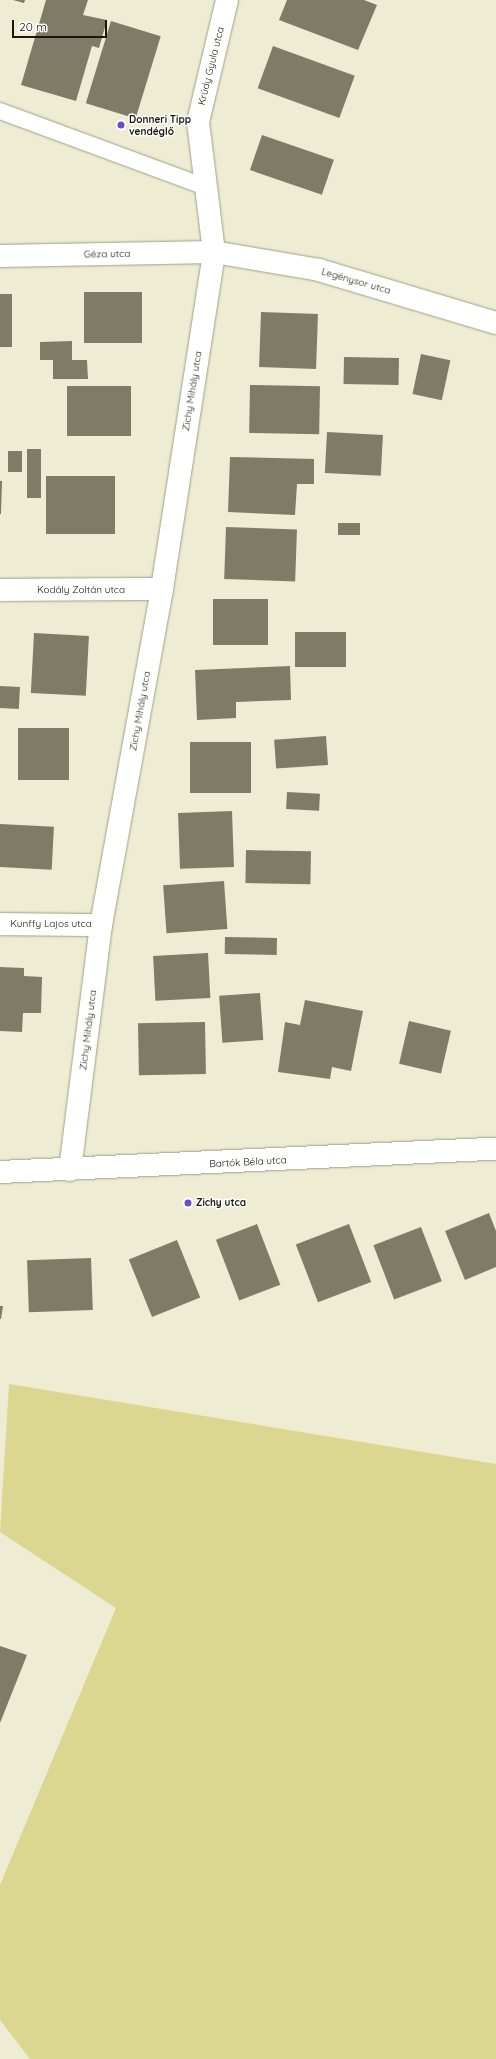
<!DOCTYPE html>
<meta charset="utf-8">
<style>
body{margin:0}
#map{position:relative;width:496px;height:2059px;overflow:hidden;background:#eeedd4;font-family:Quicksand,sans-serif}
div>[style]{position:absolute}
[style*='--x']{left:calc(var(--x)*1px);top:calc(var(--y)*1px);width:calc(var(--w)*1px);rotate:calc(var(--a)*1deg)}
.green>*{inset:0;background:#dbd690}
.building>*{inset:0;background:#7e7c66;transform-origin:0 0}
.roads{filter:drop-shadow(0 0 1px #a09f88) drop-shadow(0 0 1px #a09f88)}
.service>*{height:16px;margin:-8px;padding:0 8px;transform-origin:8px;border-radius:8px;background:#fff}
.minor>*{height:22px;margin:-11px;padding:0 11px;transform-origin:11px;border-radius:11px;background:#fff}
.tertiary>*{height:22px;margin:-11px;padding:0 11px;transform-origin:11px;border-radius:11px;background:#fff}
.dots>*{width:11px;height:11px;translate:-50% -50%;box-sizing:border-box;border:2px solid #fff;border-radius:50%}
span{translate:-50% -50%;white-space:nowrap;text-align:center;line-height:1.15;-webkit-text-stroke:3px #fff;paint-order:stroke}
.street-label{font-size:10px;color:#18170e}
.poi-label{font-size:10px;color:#18170e;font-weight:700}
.left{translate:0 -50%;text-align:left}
.scale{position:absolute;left:12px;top:20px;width:95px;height:18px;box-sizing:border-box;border:2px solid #18170e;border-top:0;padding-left:5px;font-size:12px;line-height:14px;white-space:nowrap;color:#18170e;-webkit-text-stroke:3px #fff;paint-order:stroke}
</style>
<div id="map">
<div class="green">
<div style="clip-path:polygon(9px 1384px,496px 1464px,496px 2059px,30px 2059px,0 2020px,0 1885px,116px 1608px,0 1532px)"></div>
</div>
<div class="building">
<div style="clip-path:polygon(13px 0,25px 0,24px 3px)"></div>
<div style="clip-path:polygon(46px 0,88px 0,83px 15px,107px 20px,99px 48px,92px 46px,76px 101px,21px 85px)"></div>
<div style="clip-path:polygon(287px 0,364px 0,377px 5px,358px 50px,279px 20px)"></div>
<div style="left:111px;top:21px;width:52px;height:86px;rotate:17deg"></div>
<div style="left:273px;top:46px;width:87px;height:45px;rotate:20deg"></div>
<div style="left:262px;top:135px;width:76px;height:37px;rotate:19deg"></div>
<div style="left:142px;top:292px;width:51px;height:58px;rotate:90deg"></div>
<div style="left:0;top:294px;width:12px;height:53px"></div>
<div style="left:261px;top:312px;width:57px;height:55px;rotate:2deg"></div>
<div style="clip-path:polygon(72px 341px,72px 360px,87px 360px,88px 379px,53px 379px,53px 360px,40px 360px,40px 342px)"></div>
<div style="left:421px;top:354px;width:30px;height:41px;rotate:12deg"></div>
<div style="left:344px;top:357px;width:55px;height:27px;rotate:1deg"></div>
<div style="left:250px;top:385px;width:70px;height:48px;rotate:1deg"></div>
<div style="left:131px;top:386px;width:50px;height:64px;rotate:90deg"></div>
<div style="left:327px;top:432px;width:56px;height:41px;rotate:3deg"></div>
<div style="left:27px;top:449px;width:14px;height:49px"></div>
<div style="left:8px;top:451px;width:14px;height:21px"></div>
<div style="clip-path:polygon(230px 457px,314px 459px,314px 484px,297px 484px,295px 515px,228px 512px)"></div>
<div style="left:115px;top:476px;width:58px;height:69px;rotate:90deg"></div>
<div style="clip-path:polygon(0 481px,2px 481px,1px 514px,0 514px)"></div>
<div style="left:338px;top:523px;width:22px;height:12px"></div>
<div style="left:226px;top:527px;width:71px;height:52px;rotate:2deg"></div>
<div style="left:213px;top:599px;width:55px;height:46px"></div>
<div style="left:295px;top:632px;width:51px;height:35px"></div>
<div style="left:34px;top:633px;width:55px;height:60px;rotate:3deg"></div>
<div style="clip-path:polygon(290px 666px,291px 700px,236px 702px,236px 718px,197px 720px,195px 670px)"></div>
<div style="left:0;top:686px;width:20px;height:22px;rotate:3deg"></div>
<div style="left:18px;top:728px;width:51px;height:52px"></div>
<div style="left:326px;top:736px;width:29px;height:52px;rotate:86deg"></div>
<div style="left:251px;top:742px;width:51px;height:61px;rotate:90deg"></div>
<div style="left:287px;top:792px;width:33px;height:17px;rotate:3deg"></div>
<div style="left:232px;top:811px;width:56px;height:54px;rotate:88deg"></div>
<div style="left:0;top:824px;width:54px;height:43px;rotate:3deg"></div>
<div style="left:246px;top:850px;width:65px;height:33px;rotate:1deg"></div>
<div style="left:224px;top:881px;width:48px;height:61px;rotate:86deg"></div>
<div style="left:225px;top:937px;width:52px;height:17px;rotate:1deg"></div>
<div style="left:208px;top:953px;width:45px;height:55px;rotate:87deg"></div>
<div style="clip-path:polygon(0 967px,24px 968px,24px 976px,42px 977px,41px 1013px,23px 1013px,22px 1032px,0 1031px)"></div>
<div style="left:260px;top:993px;width:47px;height:41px;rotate:86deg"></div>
<div style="clip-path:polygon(305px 1000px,363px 1011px,351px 1071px,332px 1067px,330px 1079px,278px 1072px,285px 1022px,300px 1025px)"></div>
<div style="left:409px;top:1021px;width:43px;height:44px;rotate:13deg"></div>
<div style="left:205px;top:1022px;width:52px;height:67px;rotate:89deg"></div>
<div style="clip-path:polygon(489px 1213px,496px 1231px,496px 1267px,465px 1280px,445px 1231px)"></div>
<div style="left:257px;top:1224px;width:65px;height:44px;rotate:69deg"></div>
<div style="left:349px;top:1224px;width:62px;height:57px;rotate:69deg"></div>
<div style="left:421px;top:1227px;width:58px;height:51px;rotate:69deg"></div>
<div style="left:177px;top:1240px;width:62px;height:52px;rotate:68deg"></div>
<div style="left:91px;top:1258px;width:52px;height:64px;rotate:88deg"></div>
<div style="clip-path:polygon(0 1306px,3px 1306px,1px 1319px,0 1319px)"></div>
<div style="clip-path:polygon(0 1646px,27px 1655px,0 1723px)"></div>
</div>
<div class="roads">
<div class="service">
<div style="--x:0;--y:111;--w:220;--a:20.3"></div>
</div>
<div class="minor">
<div style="--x:0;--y:256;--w:214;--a:-1.1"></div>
<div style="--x:214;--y:252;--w:107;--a:9.7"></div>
<div style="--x:319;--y:270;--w:185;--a:16.7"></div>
<div style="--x:0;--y:590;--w:162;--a:-0.4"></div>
<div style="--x:0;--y:924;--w:101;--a:0.6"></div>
<div style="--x:70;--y:1170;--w:247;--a:-82.8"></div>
<div style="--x:101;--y:925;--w:341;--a:-79.7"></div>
<div style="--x:162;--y:589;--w:341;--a:-81.2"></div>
<div style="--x:214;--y:252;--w:131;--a:-97"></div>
<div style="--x:198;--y:122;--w:125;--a:-76.6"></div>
</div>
<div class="tertiary">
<div style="--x:0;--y:1172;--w:497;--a:-2.7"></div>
</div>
</div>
<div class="dots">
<div style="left:121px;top:125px;background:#6351ca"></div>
<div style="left:188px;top:1203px;background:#6351ca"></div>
</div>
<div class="street-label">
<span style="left:211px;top:66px;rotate:-76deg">Krúdy Gyula utca</span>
<span style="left:107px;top:254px;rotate:-1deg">Géza utca</span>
<span style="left:356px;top:281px;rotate:16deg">Legénysor utca</span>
<span style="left:192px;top:391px;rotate:-81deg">Zichy Mihály utca</span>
<span style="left:81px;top:590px">Kodály Zoltán utca</span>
<span style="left:140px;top:711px;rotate:-80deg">Zichy Mihály utca</span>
<span style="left:51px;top:924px">Kunffy Lajos utca</span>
<span style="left:88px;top:1030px;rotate:-83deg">Zichy Mihály utca</span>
<span style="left:248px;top:1162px;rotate:-3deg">Bartók Béla utca</span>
</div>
<div class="poi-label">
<span class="left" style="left:129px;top:125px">Donneri Tipp<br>vendéglő</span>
<span class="left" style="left:196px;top:1203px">Zichy utca</span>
</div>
<div class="scale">20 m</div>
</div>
